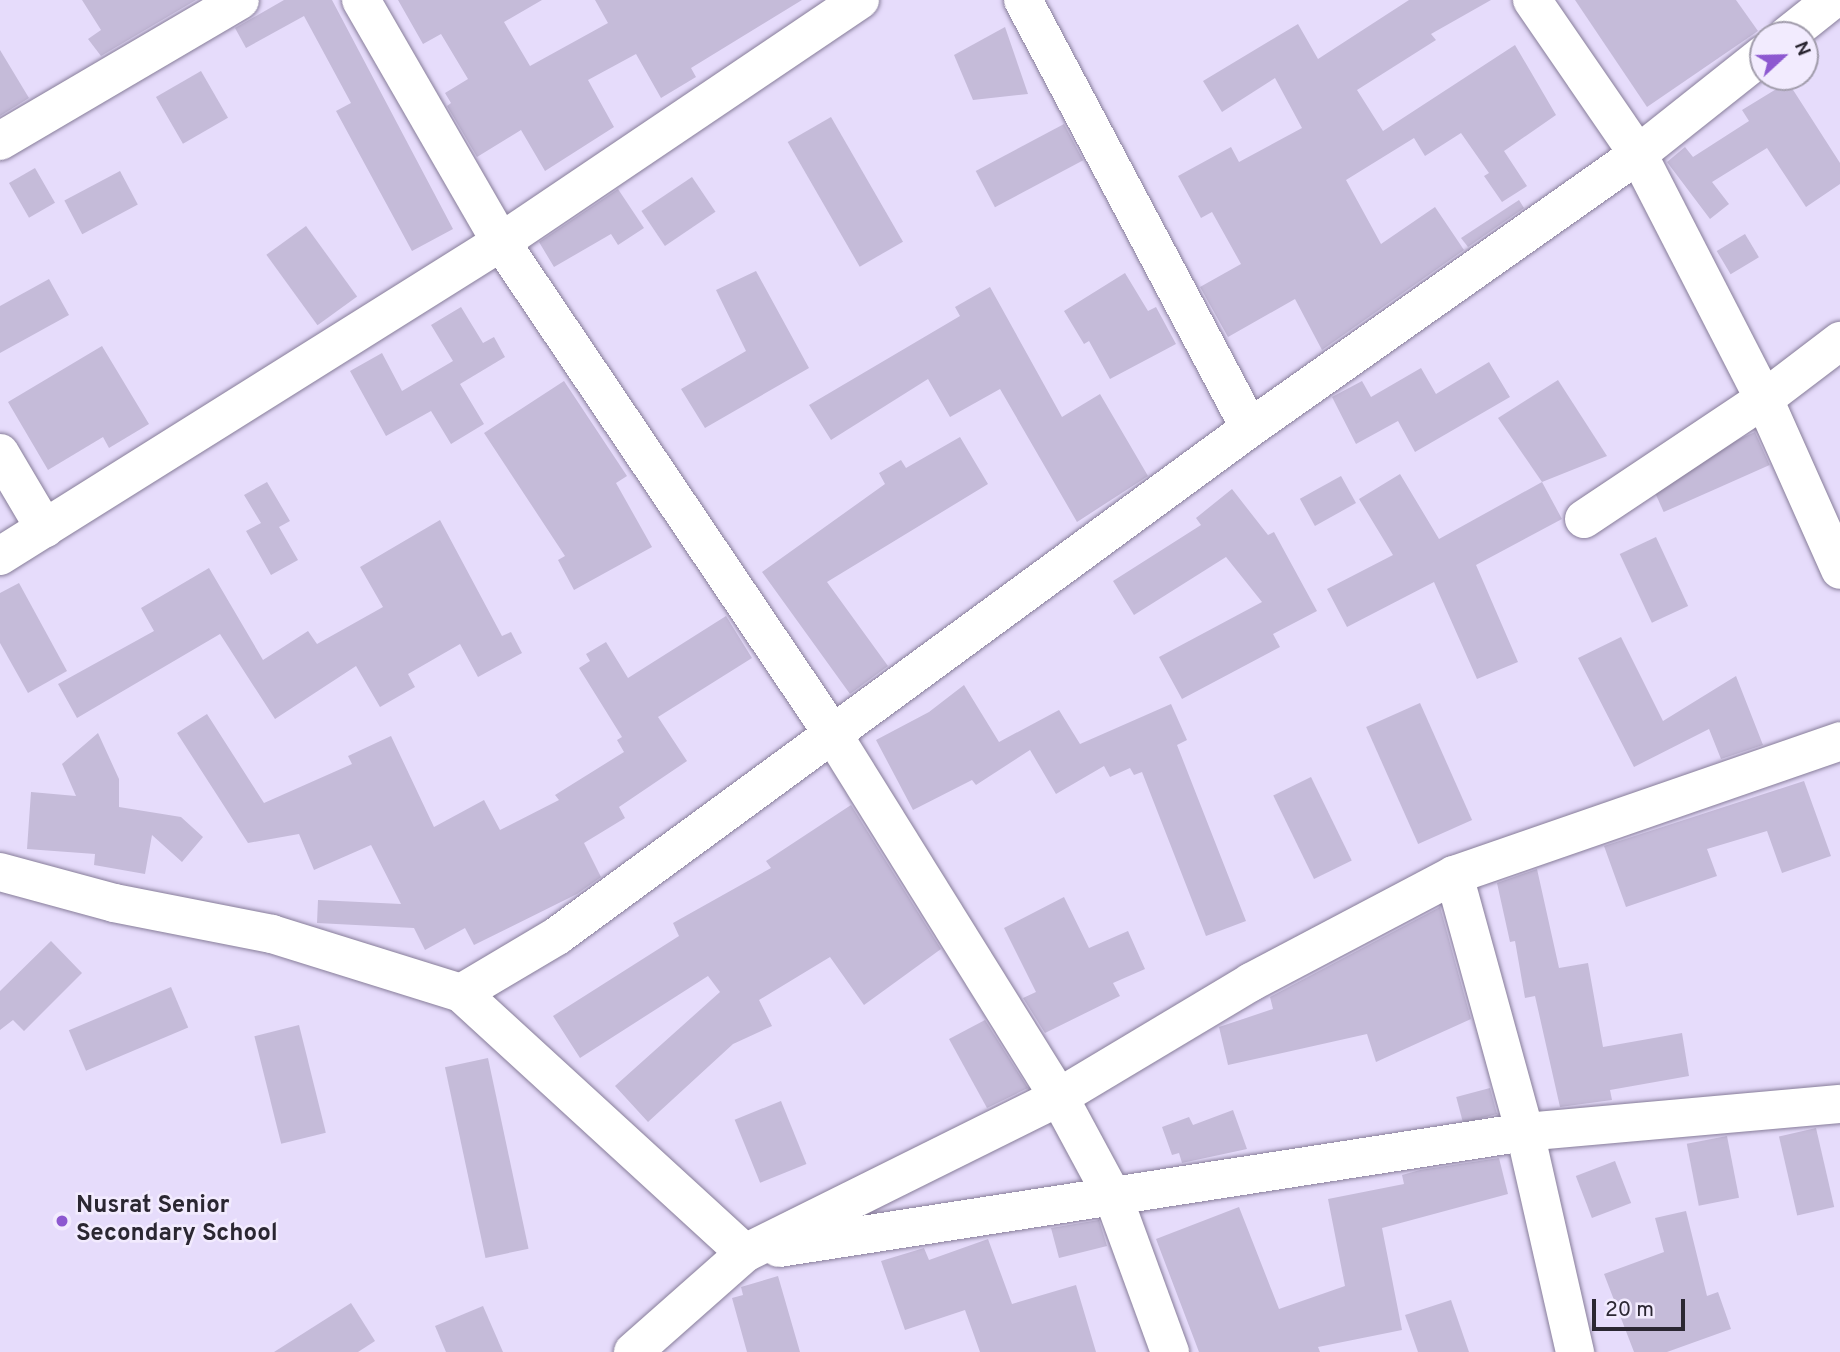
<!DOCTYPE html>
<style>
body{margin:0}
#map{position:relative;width:1840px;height:1352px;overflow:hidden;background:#e6dcfb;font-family:Overpass,sans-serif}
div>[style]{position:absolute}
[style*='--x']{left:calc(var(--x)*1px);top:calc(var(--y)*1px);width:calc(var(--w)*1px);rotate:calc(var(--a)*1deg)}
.building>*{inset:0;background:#c5bbd9;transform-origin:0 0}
.roads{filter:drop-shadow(0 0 2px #877d99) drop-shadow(0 0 2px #877d99)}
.minor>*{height:38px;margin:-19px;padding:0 19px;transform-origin:19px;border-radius:19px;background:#fff}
.dots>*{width:19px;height:19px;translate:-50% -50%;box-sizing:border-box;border:4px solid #f2ebfe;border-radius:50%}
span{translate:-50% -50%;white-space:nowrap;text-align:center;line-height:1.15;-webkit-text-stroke:5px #f2ebfe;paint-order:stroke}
.poi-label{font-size:24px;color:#2b2732;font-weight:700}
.left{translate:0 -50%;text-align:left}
.north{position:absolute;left:1749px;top:21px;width:70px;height:70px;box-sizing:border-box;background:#f2ebfe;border:2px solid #a29dac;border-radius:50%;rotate:68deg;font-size:19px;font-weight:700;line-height:28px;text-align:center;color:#2b2732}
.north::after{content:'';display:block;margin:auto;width:24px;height:32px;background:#8d58d0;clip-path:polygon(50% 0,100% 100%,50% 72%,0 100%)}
.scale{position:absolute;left:1592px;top:1299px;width:93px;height:32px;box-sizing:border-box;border:4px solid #2b2732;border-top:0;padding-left:9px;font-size:21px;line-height:24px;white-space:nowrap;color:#2b2732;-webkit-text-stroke:5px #f2ebfe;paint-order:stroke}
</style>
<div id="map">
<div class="building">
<div style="clip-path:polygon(82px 0,196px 0,101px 56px,88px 39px,101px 30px)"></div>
<div style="clip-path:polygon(284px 0,332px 0,453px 229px,412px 251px,336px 111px,351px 103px,304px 16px,246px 48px,235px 28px)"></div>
<div style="clip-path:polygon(398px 0,542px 0,504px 22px,530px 66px,608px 23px,595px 0,802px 0,691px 68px,696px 77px,661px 98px,636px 54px,588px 80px,614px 127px,545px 171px,521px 130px,477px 157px,447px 106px,451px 103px,445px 93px,468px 79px,441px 34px,423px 44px)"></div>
<div style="clip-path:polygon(1409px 0,1491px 0,1431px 34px,1436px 40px,1357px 90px,1383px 131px,1515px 45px,1556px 115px,1504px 151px,1527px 186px,1502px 202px,1484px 176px,1489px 173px,1461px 133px,1425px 156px,1414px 138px,1346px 180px,1381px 244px,1435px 207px,1464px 250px,1322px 350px,1295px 299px,1228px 337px,1200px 287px,1241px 264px,1212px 212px,1201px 218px,1178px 176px,1231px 147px,1239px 162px,1302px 128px,1275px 78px,1222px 112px,1203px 81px,1298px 24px,1318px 59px)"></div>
<div style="clip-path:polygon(1575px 0,1736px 0,1758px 31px,1647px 107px)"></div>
<div style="clip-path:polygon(1005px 27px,1028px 94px,973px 100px,954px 55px)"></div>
<div style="clip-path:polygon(0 50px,29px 98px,0 116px)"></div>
<div style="left:201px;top:71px;width:54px;height:52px;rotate:60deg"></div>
<div style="clip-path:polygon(1788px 82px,1840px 163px,1840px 184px,1806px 207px,1767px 148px,1712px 182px,1729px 204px,1710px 219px,1667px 162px,1685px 147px,1693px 157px,1749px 121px,1742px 110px)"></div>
<div style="left:831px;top:117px;width:144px;height:50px;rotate:60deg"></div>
<div style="left:1064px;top:124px;width:41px;height:100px;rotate:62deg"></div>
<div style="left:35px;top:168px;width:40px;height:30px;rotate:60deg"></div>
<div style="left:120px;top:171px;width:38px;height:63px;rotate:62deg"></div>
<div style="left:692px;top:177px;width:42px;height:61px;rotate:56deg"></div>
<div style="clip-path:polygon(618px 189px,644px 228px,618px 245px,611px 234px,554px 267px,539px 242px)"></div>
<div style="clip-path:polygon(1519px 200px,1524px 208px,1468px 247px,1461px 238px)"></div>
<div style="left:306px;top:226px;width:87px;height:49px;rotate:54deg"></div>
<div style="left:1745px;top:234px;width:27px;height:33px;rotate:59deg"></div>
<div style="clip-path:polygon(756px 271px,809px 368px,705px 428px,681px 389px,746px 351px,716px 290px)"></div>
<div style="clip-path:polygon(1125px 273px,1148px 311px,1156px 307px,1176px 344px,1110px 379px,1089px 341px,1084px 344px,1064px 311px)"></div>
<div style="clip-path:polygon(49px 279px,69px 315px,0 353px,0 306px)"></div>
<div style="clip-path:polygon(990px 287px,1062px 417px,1100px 394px,1148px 476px,1077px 522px,1000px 389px,950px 417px,928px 379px,831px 440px,809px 405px,960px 316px,955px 307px)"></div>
<div style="clip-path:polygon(461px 307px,483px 343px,494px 337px,505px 357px,460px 384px,484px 424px,451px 444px,431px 411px,386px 436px,350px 371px,382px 353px,402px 391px,453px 361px,431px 325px)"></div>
<div style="clip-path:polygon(102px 346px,149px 424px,109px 448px,103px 437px,48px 470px,8px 402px)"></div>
<div style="clip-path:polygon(1489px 362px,1510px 397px,1415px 452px,1398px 421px,1356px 444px,1332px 397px,1362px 381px,1371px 397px,1421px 368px,1436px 394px)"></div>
<div style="clip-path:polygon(1558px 380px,1607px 456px,1542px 482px,1498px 418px)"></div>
<div style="clip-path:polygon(564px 381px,627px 476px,616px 483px,652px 547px,574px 590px,558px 560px,565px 556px,484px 433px)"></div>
<div style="left:1755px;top:432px;width:36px;height:116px;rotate:66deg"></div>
<div style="clip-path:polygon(960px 437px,988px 484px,827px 582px,888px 666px,850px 694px,762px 572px,885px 484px,879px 473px,901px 460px,906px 468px)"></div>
<div style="clip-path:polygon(1400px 474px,1439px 539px,1542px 482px,1562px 519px,1476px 565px,1518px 662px,1477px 679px,1434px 582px,1347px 627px,1327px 589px,1393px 555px,1359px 499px)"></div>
<div style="left:1341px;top:476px;width:31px;height:47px;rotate:61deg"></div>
<div style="clip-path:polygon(267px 482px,290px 521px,279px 527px,298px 560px,271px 575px,246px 531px,261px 523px,244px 495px)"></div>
<div style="clip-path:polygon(1232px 489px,1268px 535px,1274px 532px,1317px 611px,1273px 634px,1280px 647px,1182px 699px,1159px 657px,1262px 602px,1226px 557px,1134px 615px,1113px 581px,1201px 525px,1196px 518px)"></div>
<div style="clip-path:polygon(440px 520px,502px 636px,511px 632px,522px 653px,478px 677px,460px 644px,408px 674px,415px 687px,380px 707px,356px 666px,275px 719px,220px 634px,77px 718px,58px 684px,154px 631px,141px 608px,209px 568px,263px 660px,308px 631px,317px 644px,383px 607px,360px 567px)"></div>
<div style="left:1656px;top:537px;width:76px;height:40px;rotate:65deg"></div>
<div style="clip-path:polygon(19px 583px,67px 671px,28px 693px,0 643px,0 593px)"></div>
<div style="clip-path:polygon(726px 616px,752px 658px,658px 717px,687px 761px,619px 807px,625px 818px,584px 843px,601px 877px,577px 894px,474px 945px,465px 928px,425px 950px,414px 928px,317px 923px,318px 900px,401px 904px,371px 845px,314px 870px,299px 834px,248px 843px,177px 733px,207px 714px,264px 803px,352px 764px,348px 756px,391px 736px,434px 827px,484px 800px,500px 830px,559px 800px,555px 795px,624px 752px,617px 740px,622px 737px,579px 668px,590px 661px,586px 654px,606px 642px,628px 678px)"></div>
<div style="clip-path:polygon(1621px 637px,1663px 721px,1736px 676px,1763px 745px,1721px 759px,1709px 729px,1634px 767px,1578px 658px)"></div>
<div style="clip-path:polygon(964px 685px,999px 742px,1059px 710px,1080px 744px,1171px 704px,1187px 740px,1177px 745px,1246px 921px,1206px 936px,1142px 772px,1134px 775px,1130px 768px,1110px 777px,1104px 766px,1056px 794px,1030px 750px,976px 785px,972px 780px,913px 810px,876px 740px,929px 712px)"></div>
<div style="left:1420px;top:703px;width:128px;height:59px;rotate:66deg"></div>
<div style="clip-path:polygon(98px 733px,119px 779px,119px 807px,181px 817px,203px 837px,182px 862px,152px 835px,145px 874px,94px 865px,95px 854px,27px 849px,31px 792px,76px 796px,62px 764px)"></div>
<div style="left:1311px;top:777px;width:93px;height:42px;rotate:64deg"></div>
<div style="clip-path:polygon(1804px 781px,1831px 856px,1782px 873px,1767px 831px,1707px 849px,1717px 876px,1626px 907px,1604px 846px)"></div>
<div style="clip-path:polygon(851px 805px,941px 949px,864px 1005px,830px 957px,759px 1000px,772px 1026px,733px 1044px,648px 1122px,615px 1086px,720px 992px,708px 976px,580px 1058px,553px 1016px,679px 936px,673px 923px,771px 868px,766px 861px)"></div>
<div style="clip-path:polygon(1537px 869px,1559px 968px,1588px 963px,1603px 1047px,1682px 1033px,1689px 1076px,1610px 1090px,1612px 1100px,1560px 1107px,1535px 996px,1525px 998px,1515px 941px,1510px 942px,1497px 883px)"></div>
<div style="clip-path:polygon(1064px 897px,1089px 948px,1128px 931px,1145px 969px,1113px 983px,1120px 996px,1045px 1033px,1023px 998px,1036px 992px,1004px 928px)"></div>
<div style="clip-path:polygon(1440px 907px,1471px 1019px,1376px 1062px,1367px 1034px,1228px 1065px,1219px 1027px,1273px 1009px,1270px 997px)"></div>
<div style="clip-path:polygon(51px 941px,82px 973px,24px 1031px,13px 1020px,0 1030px,0 991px)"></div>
<div style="left:171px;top:987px;width:44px;height:111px;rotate:67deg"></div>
<div style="clip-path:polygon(985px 1020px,1028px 1088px,987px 1108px,949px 1039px)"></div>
<div style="left:299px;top:1025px;width:111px;height:46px;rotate:76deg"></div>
<div style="left:488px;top:1058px;width:195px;height:44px;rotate:78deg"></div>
<div style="left:1490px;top:1088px;width:27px;height:35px;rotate:75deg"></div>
<div style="left:781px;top:1101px;width:68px;height:50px;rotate:68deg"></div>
<div style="clip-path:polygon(1233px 1110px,1247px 1149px,1182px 1163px,1179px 1153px,1172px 1155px,1162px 1127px,1189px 1117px,1193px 1125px)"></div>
<div style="left:1816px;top:1128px;width:81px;height:38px;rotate:77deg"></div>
<div style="left:1727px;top:1136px;width:63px;height:41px;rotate:79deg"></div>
<div style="clip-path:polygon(1499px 1158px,1508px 1194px,1382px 1228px,1402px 1330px,1318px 1347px,1320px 1352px,1199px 1352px,1156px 1239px,1239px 1207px,1279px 1309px,1345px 1286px,1328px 1199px,1404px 1184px,1402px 1175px,1420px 1170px)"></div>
<div style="left:1615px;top:1161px;width:45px;height:42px;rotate:69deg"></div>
<div style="clip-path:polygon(1686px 1211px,1707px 1296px,1718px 1292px,1731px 1329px,1667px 1352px,1634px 1352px,1604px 1274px,1664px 1252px,1655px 1218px)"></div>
<div style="clip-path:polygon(1099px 1220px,1107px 1246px,1059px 1258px,1051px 1228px)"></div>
<div style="clip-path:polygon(988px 1239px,1012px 1304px,1076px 1285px,1096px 1352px,980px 1352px,965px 1310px,905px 1330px,881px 1261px,924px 1248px,929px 1260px)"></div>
<div style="clip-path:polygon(778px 1276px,800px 1352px,747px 1352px,732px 1298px,743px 1295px,741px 1287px)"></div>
<div style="clip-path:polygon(1451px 1300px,1469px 1352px,1418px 1352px,1405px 1315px)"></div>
<div style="clip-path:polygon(351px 1303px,375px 1341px,358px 1352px,274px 1352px)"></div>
<div style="clip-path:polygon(483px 1306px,503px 1352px,446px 1352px,435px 1326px)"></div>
</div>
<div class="roads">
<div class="minor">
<div style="--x:361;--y:0;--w:280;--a:60"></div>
<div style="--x:501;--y:242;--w:592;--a:56.01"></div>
<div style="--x:832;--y:733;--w:429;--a:58.1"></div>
<div style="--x:1059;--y:1097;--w:116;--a:61.7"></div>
<div style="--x:1114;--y:1199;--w:163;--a:69.9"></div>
<div style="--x:1023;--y:0;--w:484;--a:62.1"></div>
<div style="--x:1532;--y:0;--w:187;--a:55.5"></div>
<div style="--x:1638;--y:154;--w:276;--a:62.8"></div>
<div style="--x:1764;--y:399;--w:187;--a:66"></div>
<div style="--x:1788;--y:35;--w:56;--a:-38.5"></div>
<div style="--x:0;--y:141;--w:278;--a:-30.4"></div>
<div style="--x:0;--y:453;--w:88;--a:59.4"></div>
<div style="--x:1584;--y:519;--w:216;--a:-33.7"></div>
<div style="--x:1764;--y:399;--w:96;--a:-37.3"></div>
<div style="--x:0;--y:556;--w:591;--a:-32.08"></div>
<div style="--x:501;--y:242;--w:433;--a:-34"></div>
<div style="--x:0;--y:872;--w:118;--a:15.2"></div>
<div style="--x:114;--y:903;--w:161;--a:11.1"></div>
<div style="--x:272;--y:934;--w:198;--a:17.3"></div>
<div style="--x:461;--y:993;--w:385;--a:42.5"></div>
<div style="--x:1454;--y:875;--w:267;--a:74.6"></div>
<div style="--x:1525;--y:1132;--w:226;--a:77.2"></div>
<div style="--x:461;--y:993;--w:112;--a:-30.7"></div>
<div style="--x:557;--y:936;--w:859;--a:-36.24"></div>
<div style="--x:1250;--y:428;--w:475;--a:-35.2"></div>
<div style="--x:1638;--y:154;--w:159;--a:-38.4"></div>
<div style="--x:779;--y:1248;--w:755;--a:-8.84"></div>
<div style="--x:1525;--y:1132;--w:316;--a:-5.1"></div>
<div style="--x:633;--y:1352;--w:149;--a:-41.5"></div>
<div style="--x:745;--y:1253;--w:351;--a:-26.4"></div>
<div style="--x:1059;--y:1097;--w:224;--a:-30.9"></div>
<div style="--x:1251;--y:982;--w:229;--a:-27.8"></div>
<div style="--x:1454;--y:875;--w:409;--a:-19.1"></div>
</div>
</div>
<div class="dots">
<div style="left:62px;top:1221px;background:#8d58d0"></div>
</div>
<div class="poi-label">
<span class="left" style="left:76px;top:1221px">Nusrat Senior<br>Secondary School</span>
</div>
<div class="north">N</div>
<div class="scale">20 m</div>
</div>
